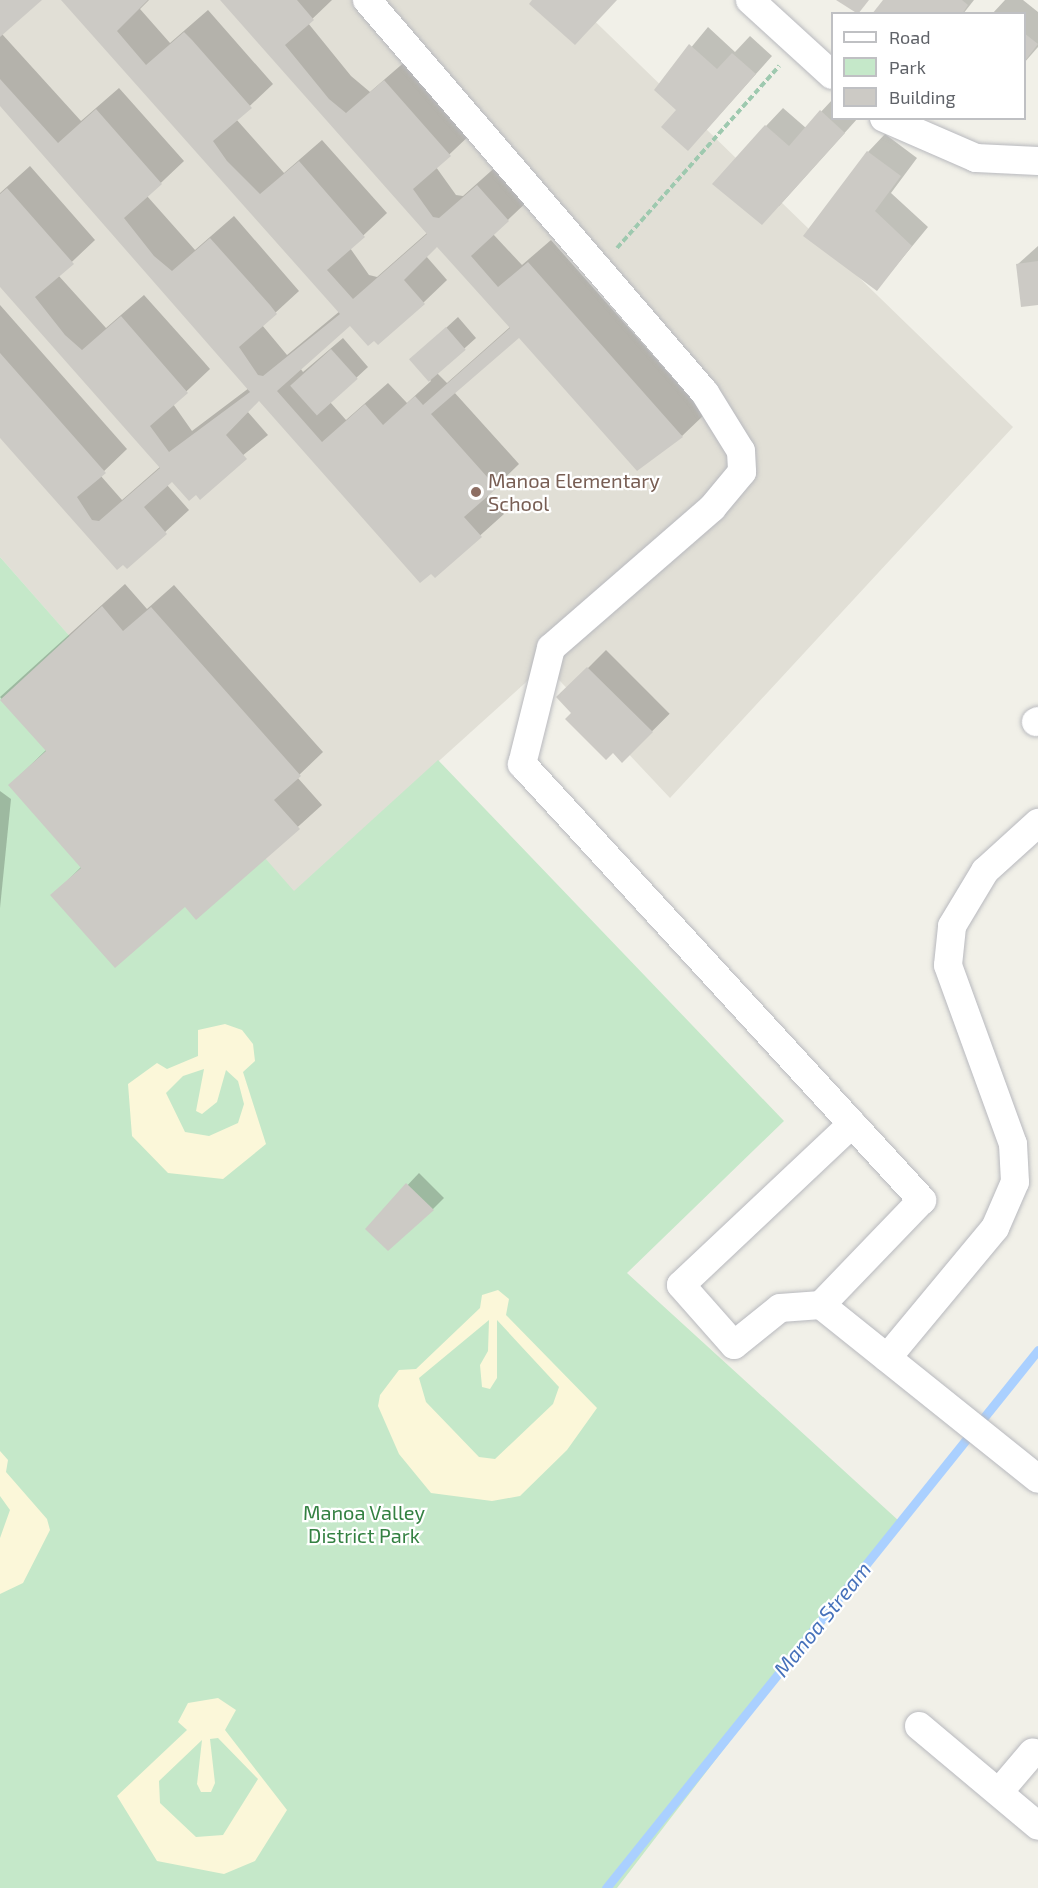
<!DOCTYPE html>
<style>
body{margin:0}
#map{position:relative;width:1038px;height:1888px;overflow:hidden;background:#f1f0e8;font-family:"Exo 2",sans-serif}
div>[style]{position:absolute}
[style*='--x']{left:calc(var(--x)*1px);top:calc(var(--y)*1px);width:calc(var(--w)*1px);rotate:calc(var(--a)*1deg)}
.education>*{inset:0;background:#e1dfd6}
.green>*{inset:0;background:#c5e8c9}
.sand>*{inset:0;background:#fbf7d9}
.shadow>*{inset:0;background:#0003;transform-origin:0 0}
.stream>*{height:9px;margin:-4.5px;padding:0 4.5px;transform-origin:4.5px;border-radius:4.5px;background:#aad0ff}
.building>*{inset:0;background:#cccac5;transform-origin:0 0}
.path>*{height:4px;margin-top:-2px;transform-origin:0;background:repeating-linear-gradient(90deg,#9ec9af 0 6px,transparent 0 9px)}
.roads{filter:drop-shadow(0 0 2px #b8b9be) drop-shadow(0 0 2px #b8b9be)}
.minor>*{height:28px;margin:-14px;padding:0 14px;transform-origin:14px;border-radius:14px;background:#fff}
.dots>*{width:16px;height:16px;translate:-50% -50%;box-sizing:border-box;border:3px solid #fff;border-radius:50%}
span{translate:-50% -50%;white-space:nowrap;text-align:center;line-height:1.15;-webkit-text-stroke:4.5px #fff;paint-order:stroke}
.education-label{font-size:20px;color:#785e54}
.left{translate:0 -50%;text-align:left}
.park-label{font-size:20px;color:#348142}
.water-label{font-size:21px;color:#4772bb;font-style:italic}
.legend{position:absolute;left:831px;top:12px;width:195px;height:108px;box-sizing:border-box;background:#fff;border:2px solid #bfc0c3;margin:0;padding:8px 10px;list-style:none;font-size:18px;color:#5f6268}
.legend li{display:flex;align-items:center;gap:12px;height:30px}
.legend b{width:30px;border:2px solid #bfc0c3}
</style>
<div id="map">
<div class="education">
<div style="clip-path:polygon(0 0,573px 0,1013px 427px,670px 798px,545px 665px,294px 892px,0 557px)"></div>
</div>
<div class="green">
<div style="clip-path:polygon(0 557px,294px 891px,438px 760px,784px 1121px,627px 1273px,899px 1521px,617px 1888px,0 1888px)"></div>
</div>
<div class="sand">
<div style="clip-path:polygon(evenodd,225px 1024px,242px 1030px,253px 1044px,255px 1061px,243px 1072px,266px 1144px,223px 1179px,168px 1173px,132px 1136px,128px 1084px,157px 1063px,167px 1069px,198px 1056px,198px 1030px,225px 1024px,204px 1069px,196px 1111px,202px 1114px,217px 1102px,226px 1070px,238px 1081px,244px 1104px,238px 1123px,209px 1136px,185px 1132px,166px 1093px,183px 1076px,204px 1069px)"></div>
<div style="clip-path:polygon(evenodd,498px 1290px,509px 1299px,506px 1315px,597px 1408px,567px 1450px,520px 1496px,492px 1501px,431px 1493px,399px 1454px,378px 1406px,380px 1395px,399px 1370px,416px 1369px,480px 1308px,482px 1295px,498px 1290px,489px 1320px,488px 1351px,480px 1365px,482px 1387px,490px 1389px,497px 1378px,497px 1320px,559px 1387px,553px 1404px,495px 1459px,479px 1457px,426px 1402px,419px 1378px,489px 1320px)"></div>
<div style="clip-path:polygon(0 1451px,8px 1460px,6px 1472px,47px 1519px,50px 1530px,23px 1583px,0 1594px,0 1538px,10px 1510px,0 1496px)"></div>
<div style="clip-path:polygon(evenodd,218px 1698px,236px 1710px,225px 1730px,287px 1810px,255px 1861px,224px 1874px,157px 1861px,117px 1796px,187px 1730px,178px 1722px,188px 1703px,218px 1698px,218px 1738px,258px 1779px,223px 1835px,196px 1837px,160px 1803px,159px 1781px,202px 1740px,197px 1784px,201px 1792px,211px 1792px,215px 1783px,210px 1739px,218px 1738px)"></div>
</div>
<div class="shadow">
<div style="clip-path:polygon(evenodd,0 0,40px 0,2px 34px,81px 121px,119px 88px,184px 161px,147px 196px,195px 250px,234px 216px,299px 291px,262px 325px,287px 355px,340px 311px,68px 0,149px 0,140px 9px,170px 43px,208px 10px,273px 84px,236px 119px,284px 173px,322px 140px,387px 213px,350px 248px,369px 275px,377px 277px,427px 233px,222px 0,332px 0,308px 23px,351px 76px,370px 92px,408px 59px,473px 132px,436px 167px,456px 195px,463px 196px,500px 163px,531px 198px,493px 234px,522px 265px,551px 240px,705px 414px,682px 436px,519px 335px,454px 392px,519px 464px,487px 495px,504px 514px,435px 576px,259px 399px,247px 411px,268px 435px,196px 493px,172px 480px,167px 485px,189px 510px,127px 567px,0 436px,0 305px,127px 449px,100px 475px,122px 500px,161px 466px,0 282px,0 193px,30px 166px,95px 240px,58px 275px,106px 328px,144px 295px,204px 362px,210px 369px,173px 404px,192px 431px,249px 388px,0 105px,0 0,437px 244px,511px 326px,447px 383px,437px 373px,476px 338px,458px 317px,412px 359px,431px 381px,407px 403px,388px 383px,346px 420px,330px 402px,368px 367px,343px 338px,303px 372px,300px 368px,350px 324px,378px 343px,424px 302px,447px 280px,426px 256px,437px 244px)"></div>
<div style="clip-path:polygon(885px 0,974px 0,963px 14px,874px 14px)"></div>
<div style="clip-path:polygon(1005px 0,1023px 0,1038px 12px,1038px 47px,1024px 63px,1024px 14px,992px 14px)"></div>
<div style="clip-path:polygon(708px 27px,735px 52px,750px 36px,772px 56px,705px 131px,656px 90px)"></div>
<div style="clip-path:polygon(832px 100px,832px 118px,858px 118px,779px 206px,766px 126px,783px 108px,806px 128px)"></div>
<div style="clip-path:polygon(885px 134px,917px 158px,891px 193px,928px 227px,877px 289px,868px 152px)"></div>
<div style="clip-path:polygon(1038px 246px,1038px 304px,1018px 264px)"></div>
<div style="clip-path:polygon(125px 584px,147px 609px,174px 585px,323px 752px,297px 777px,322px 805px,197px 918px,185px 905px,53px 895px,82px 866px,10px 785px,47px 749px,0 697px)"></div>
<div style="left:606px;top:650px;width:90px;height:67px;rotate:45deg"></div>
<div style="clip-path:polygon(0 791px,11px 799px,0 908px)"></div>
<div style="clip-path:polygon(419px 1173px,444px 1198px,433px 1209px,367px 1228px)"></div>
</div>
<div class="stream">
<div style="--x:606;--y:1888;--w:690;--a:-51.24"></div>
</div>
<div class="building">
<div style="clip-path:polygon(0 0,42px 0,0 37px)"></div>
<div style="clip-path:polygon(evenodd,61px 0,148px 0,117px 31px,146px 65px,184px 32px,192px 40px,252px 108px,213px 141px,227px 161px,260px 194px,299px 161px,365px 237px,327px 270px,353px 299px,427px 234px,220px 0,297px 0,314px 20px,285px 45px,329px 99px,346px 113px,384px 80px,451px 156px,413px 189px,433px 217px,439px 218px,477px 185px,509px 221px,471px 256px,498px 287px,528px 262px,683px 437px,637px 471px,519px 338px,431px 414px,497px 488px,464px 517px,482px 537px,435px 578px,431px 574px,420px 583px,259px 401px,226px 435px,247px 459px,200px 500px,196px 495px,189px 501px,172px 482px,144px 507px,167px 534px,127px 569px,123px 565px,117px 570px,0 438px,0 353px,106px 473px,77px 497px,92px 520px,99px 521px,160px 468px,0 287px,0 194px,7px 188px,74px 264px,35px 297px,65px 335px,82px 350px,121px 316px,188px 393px,150px 426px,169px 452px,250px 392px,0 106px,0 79px,58px 143px,96px 109px,162px 184px,124px 218px,154px 256px,172px 271px,210px 238px,270px 305px,277px 314px,239px 347px,258px 375px,263px 376px,340px 314px,61px 0,437px 247px,510px 328px,423px 405px,415px 396px,383px 425px,365px 404px,322px 442px,277px 391px,350px 326px,368px 346px,374px 341px,378px 345px,425px 304px,404px 280px,437px 247px)"></div>
<div style="clip-path:polygon(532px 0,617px 0,575px 45px,529px 4px)"></div>
<div style="clip-path:polygon(836px 0,869px 0,858px 14px)"></div>
<div style="clip-path:polygon(883px 0,962px 0,968px 5px,962px 14px,872px 14px)"></div>
<div style="clip-path:polygon(1024px 33px,1038px 44px,1024px 62px)"></div>
<div style="clip-path:polygon(689px 44px,717px 69px,732px 53px,756px 74px,688px 151px,661px 127px,676px 110px,654px 90px)"></div>
<div style="clip-path:polygon(820px 110px,845px 133px,762px 225px,712px 184px,765px 125px,789px 146px)"></div>
<div style="clip-path:polygon(867px 151px,901px 176px,875px 211px,912px 246px,877px 291px,803px 236px)"></div>
<div style="clip-path:polygon(1038px 261px,1038px 305px,1021px 307px,1016px 264px)"></div>
<div style="left:446px;top:327px;width:30px;height:49px;rotate:49deg"></div>
<div style="left:331px;top:349px;width:40px;height:55px;rotate:48deg"></div>
<div style="clip-path:polygon(102px 606px,123px 631px,151px 607px,301px 776px,274px 800px,300px 829px,196px 920px,185px 907px,115px 968px,50px 895px,81px 868px,8px 785px,46px 751px,0 700px)"></div>
<div style="clip-path:polygon(587px 667px,653px 732px,622px 763px,613px 753px,606px 760px,565px 719px,571px 713px,556px 697px)"></div>
<div style="clip-path:polygon(406px 1183px,434px 1210px,388px 1251px,365px 1229px)"></div>
</div>
<div class="path">
<div style="--x:617;--y:248;--w:244;--a:-48.3"></div>
</div>
<div class="roads">
<div class="minor">
<div style="--x:367;--y:0;--w:518;--a:49.3"></div>
<div style="--x:705;--y:393;--w:68;--a:58.2"></div>
<div style="--x:741;--y:451;--w:21;--a:87"></div>
<div style="--x:742;--y:472;--w:47;--a:129.8"></div>
<div style="--x:712;--y:508;--w:213;--a:139"></div>
<div style="--x:551;--y:648;--w:120;--a:104"></div>
<div style="--x:522;--y:764;--w:592;--a:47.47"></div>
<div style="--x:922;--y:1200;--w:146;--a:133.9"></div>
<div style="--x:821;--y:1305;--w:278;--a:38.7"></div>
<div style="--x:750;--y:0;--w:111;--a:42.4"></div>
<div style="--x:884;--y:118;--w:100;--a:23.5"></div>
<div style="--x:976;--y:158;--w:62;--a:2.8"></div>
<div style="--x:1036;--y:722;--w:2;--a:-27"></div>
<div style="--x:821;--y:1305;--w:41;--a:175.8"></div>
<div style="--x:780;--y:1308;--w:59;--a:141.2"></div>
<div style="--x:734;--y:1345;--w:80;--a:-131.5"></div>
<div style="--x:681;--y:1285;--w:235;--a:-43.3"></div>
<div style="--x:887;--y:1358;--w:169;--a:-50.3"></div>
<div style="--x:995;--y:1228;--w:50;--a:-66.5"></div>
<div style="--x:1015;--y:1182;--w:38;--a:-93"></div>
<div style="--x:1013;--y:1144;--w:190;--a:-110"></div>
<div style="--x:948;--y:965;--w:39;--a:-84"></div>
<div style="--x:952;--y:926;--w:64;--a:-59"></div>
<div style="--x:985;--y:871;--w:72;--a:-42.2"></div>
<div style="--x:919;--y:1726;--w:155;--a:40"></div>
<div style="--x:999;--y:1792;--w:52;--a:-49.6"></div>
</div>
</div>
<div class="dots">
<div style="left:476px;top:492px;background:#8d6e63"></div>
</div>
<div class="education-label">
<span class="left" style="left:488px;top:492px">Manoa Elementary<br>School</span>
</div>
<div class="park-label">
<span style="left:364px;top:1524px">Manoa Valley<br>District Park</span>
</div>
<div class="water-label">
<span style="left:822px;top:1619px;rotate:-51deg">Manoa Stream</span>
</div>
<ul class="legend">
<li><b style="height:8px;background:#fff"></b>Road</li>
<li><b style="height:16px;background:#c5e8c9"></b>Park</li>
<li><b style="height:16px;background:#cccac5"></b>Building</li>
</ul>
</div>
